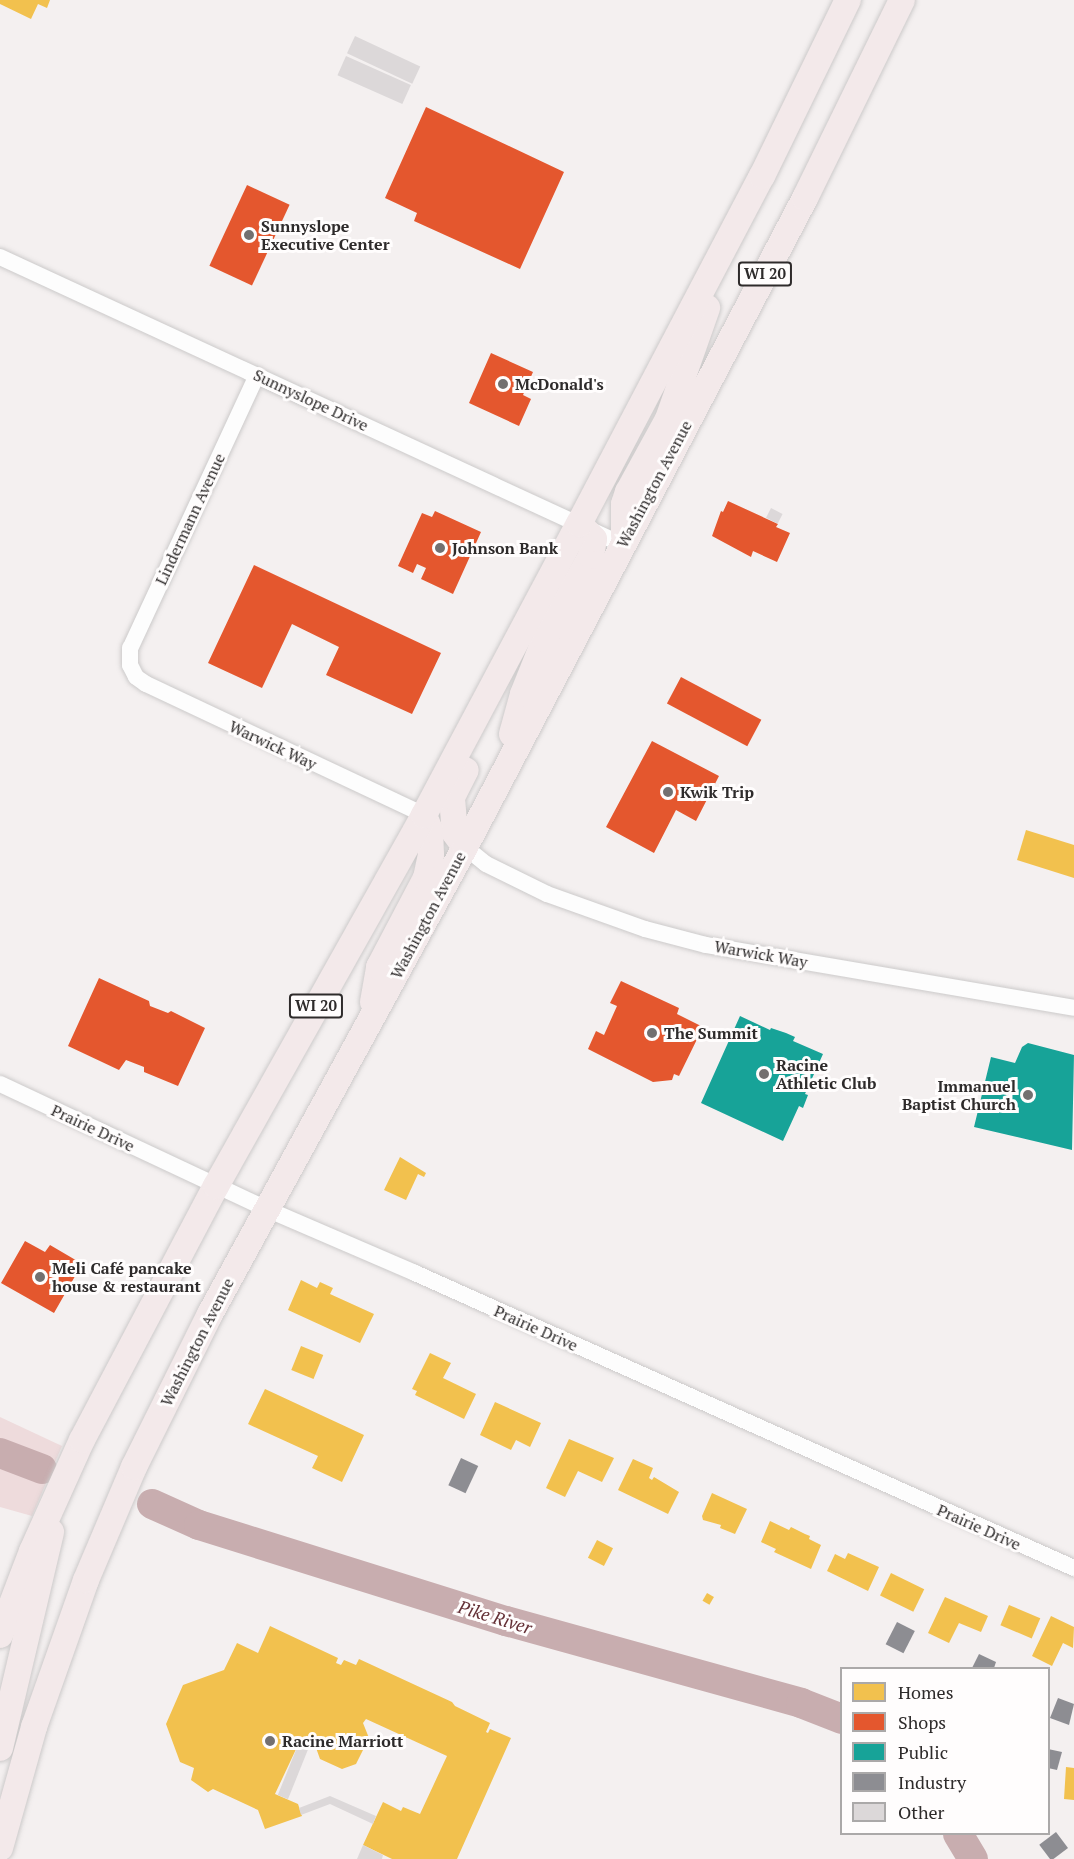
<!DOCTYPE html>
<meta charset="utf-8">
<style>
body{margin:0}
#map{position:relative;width:1074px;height:1859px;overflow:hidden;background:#f4f0f0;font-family:"PT Serif",serif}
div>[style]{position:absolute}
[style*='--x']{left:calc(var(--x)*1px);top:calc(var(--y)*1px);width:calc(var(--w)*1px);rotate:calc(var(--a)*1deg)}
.green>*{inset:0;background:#eedbdc}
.homes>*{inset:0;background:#f2c14e;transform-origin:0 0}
.shops>*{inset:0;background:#e4572e;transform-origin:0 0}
.public>*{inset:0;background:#17a398}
.industry>*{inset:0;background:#8d8d92;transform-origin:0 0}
.river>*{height:30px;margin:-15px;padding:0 15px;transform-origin:15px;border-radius:15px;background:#c8adaf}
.building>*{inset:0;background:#dcd8d9;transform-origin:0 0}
.roads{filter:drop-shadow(0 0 2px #cccaca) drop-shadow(0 0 2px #cccaca)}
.street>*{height:16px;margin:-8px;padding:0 8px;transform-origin:8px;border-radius:8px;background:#fdfdfd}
.primary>*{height:26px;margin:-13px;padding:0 13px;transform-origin:13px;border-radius:13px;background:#f3e9ea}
.dots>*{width:16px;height:16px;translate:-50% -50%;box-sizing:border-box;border:3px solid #fffdfd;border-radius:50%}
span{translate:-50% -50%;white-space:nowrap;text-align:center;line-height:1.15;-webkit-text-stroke:6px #fffdfd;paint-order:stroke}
.shield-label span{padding:2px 4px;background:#fffdfd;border:2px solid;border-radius:4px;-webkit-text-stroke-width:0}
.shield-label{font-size:15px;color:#2e2b2b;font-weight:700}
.poi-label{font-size:16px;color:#2e2b2b;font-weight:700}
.left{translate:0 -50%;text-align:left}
.right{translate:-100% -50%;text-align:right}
.street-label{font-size:16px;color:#2e2b2b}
.water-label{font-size:18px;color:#653137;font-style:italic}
.legend{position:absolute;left:840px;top:1667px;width:210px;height:168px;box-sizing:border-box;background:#fffdfd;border:2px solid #aba9a9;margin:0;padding:8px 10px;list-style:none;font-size:18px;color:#2e2b2b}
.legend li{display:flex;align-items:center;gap:12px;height:30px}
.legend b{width:30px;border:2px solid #aba9a9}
</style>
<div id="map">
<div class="green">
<div style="clip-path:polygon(0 1417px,62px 1446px,32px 1516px,0 1507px)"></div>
</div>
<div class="homes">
<div style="clip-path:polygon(0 0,50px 0,47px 8px,38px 4px,31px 19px,0 4px)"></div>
<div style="clip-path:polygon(1026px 830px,1074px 845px,1074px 878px,1017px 860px)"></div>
<div style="clip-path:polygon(400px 1157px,426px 1173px,424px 1177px,418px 1174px,406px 1200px,384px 1190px)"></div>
<div style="clip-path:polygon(301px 1280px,317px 1288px,320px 1282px,333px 1288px,330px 1294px,374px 1314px,360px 1343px,288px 1310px)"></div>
<div style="left:301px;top:1346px;width:24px;height:26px;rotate:22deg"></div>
<div style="clip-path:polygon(430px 1353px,451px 1363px,443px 1378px,476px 1394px,464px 1419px,415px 1395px,417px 1391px,412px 1389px)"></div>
<div style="clip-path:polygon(265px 1389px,364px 1435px,342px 1482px,312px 1468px,318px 1456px,248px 1424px)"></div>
<div style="clip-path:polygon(495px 1402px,541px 1423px,530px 1447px,516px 1440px,511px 1450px,480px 1435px)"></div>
<div style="clip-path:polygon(569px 1439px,614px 1458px,602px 1482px,578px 1471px,565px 1497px,546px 1488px)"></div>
<div style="clip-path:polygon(633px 1459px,653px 1468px,649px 1478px,652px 1480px,654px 1477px,679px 1492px,668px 1514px,618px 1490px)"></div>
<div style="clip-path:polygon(712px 1493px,747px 1509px,735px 1534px,720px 1528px,721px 1525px,703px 1520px,702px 1516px)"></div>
<div style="clip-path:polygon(770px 1521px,789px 1530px,791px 1527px,805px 1534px,810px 1536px,809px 1539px,821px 1545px,811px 1569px,774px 1552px,776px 1549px,761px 1542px)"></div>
<div style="left:597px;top:1540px;width:18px;height:20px;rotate:27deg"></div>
<div style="clip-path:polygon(848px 1553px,879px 1567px,868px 1591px,827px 1571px,835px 1554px,845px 1559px)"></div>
<div style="left:891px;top:1573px;width:37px;height:25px;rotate:26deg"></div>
<div style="left:707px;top:1593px;width:8px;height:9px;rotate:30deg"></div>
<div style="clip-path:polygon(945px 1597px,988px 1616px,981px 1632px,959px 1623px,949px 1643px,928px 1633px)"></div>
<div style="left:1009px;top:1605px;width:34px;height:22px;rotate:23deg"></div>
<div style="clip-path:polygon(1051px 1616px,1074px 1627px,1073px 1648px,1063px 1643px,1052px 1666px,1032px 1656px)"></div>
<div style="clip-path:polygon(270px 1626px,338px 1658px,336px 1663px,341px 1665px,344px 1660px,356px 1665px,359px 1659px,452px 1702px,455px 1706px,490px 1723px,486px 1732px,488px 1733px,490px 1729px,511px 1738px,457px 1859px,392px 1859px,363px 1845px,383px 1802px,401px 1811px,403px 1807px,420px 1814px,447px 1756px,366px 1719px,363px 1723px,369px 1738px,356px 1764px,342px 1769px,320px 1759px,315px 1745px,311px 1743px,308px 1749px,298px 1745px,275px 1794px,298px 1804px,302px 1816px,265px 1829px,258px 1810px,213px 1789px,208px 1792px,191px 1780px,194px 1768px,180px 1762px,166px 1724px,183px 1685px,224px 1670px,237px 1643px,258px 1653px)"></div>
<div style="clip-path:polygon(1066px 1767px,1074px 1768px,1074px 1800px,1064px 1799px)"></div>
</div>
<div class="shops">
<div style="clip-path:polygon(426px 107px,564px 172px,520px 269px,414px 221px,417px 213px,385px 198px)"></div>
<div style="left:247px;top:185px;width:47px;height:89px;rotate:25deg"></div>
<div style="clip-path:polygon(491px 353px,533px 372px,523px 395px,531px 399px,519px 426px,469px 403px)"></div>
<div style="clip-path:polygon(728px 501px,778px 524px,776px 527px,790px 533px,777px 562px,753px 551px,751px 557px,712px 536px,721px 511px,723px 512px)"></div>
<div style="clip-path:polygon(435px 511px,481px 532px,453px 594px,421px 579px,426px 568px,417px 564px,413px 573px,398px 566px,422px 513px,432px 517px)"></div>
<div style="clip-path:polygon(254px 565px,441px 653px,412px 714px,326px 675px,339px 647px,292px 624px,262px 688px,208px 663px)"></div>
<div style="left:681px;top:677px;width:91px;height:30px;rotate:28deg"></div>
<div style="clip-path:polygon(652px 741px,719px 776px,696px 821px,676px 810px,654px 853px,606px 827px)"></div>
<div style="clip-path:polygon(99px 978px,149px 1001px,150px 1006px,168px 1013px,171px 1011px,205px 1028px,178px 1086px,144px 1072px,144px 1067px,126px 1060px,119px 1070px,68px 1046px)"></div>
<div style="clip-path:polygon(621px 981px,679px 1008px,677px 1014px,703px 1027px,679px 1076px,674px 1074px,672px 1080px,653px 1082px,588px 1049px,596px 1031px,604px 1035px,617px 1006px,610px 1003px)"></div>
<div style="clip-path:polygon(25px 1241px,45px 1252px,50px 1245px,79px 1262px,75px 1269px,78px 1271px,54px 1313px,1px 1283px)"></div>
</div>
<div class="public">
<div style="clip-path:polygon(740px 1016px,770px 1030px,771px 1028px,786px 1033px,795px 1037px,793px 1041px,823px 1054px,805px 1094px,808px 1095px,803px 1108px,799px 1106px,783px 1141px,701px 1103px)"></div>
<div style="clip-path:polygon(1028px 1043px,1074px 1055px,1072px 1150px,974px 1127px,991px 1057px,1015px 1063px,1022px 1047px)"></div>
</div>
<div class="industry">
<div style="left:461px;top:1458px;width:19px;height:30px;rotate:25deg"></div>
<div style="left:897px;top:1622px;width:20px;height:25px;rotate:27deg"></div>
<div style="clip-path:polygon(979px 1654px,996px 1662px,994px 1668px,972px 1668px)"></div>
<div style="clip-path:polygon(1058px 1698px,1074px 1704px,1069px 1725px,1050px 1718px)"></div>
<div style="clip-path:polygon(1048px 1749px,1062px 1752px,1057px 1770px,1048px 1768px)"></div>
<div style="left:1056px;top:1832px;width:20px;height:21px;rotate:53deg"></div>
</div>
<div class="river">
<div style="--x:0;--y:1453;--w:45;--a:20.9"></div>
<div style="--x:152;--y:1504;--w:51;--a:24.1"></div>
<div style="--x:199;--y:1525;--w:322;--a:17.4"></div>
<div style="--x:506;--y:1621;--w:306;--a:15.5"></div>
<div style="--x:801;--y:1703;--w:44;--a:21.3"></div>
<div style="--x:958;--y:1834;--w:29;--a:59"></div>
</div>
<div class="building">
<div style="left:355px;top:36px;width:72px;height:19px;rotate:25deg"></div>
<div style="left:346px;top:56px;width:71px;height:21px;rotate:24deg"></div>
<div style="left:771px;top:508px;width:13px;height:11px;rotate:27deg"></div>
<div style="left:298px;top:1745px;width:11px;height:54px;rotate:22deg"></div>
<div style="clip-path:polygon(330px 1796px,376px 1816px,373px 1824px,330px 1804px,301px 1815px,299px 1808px)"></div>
<div style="clip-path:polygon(363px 1845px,383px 1855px,382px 1859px,357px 1859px)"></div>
</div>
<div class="roads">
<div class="street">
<div style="--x:0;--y:257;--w:686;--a:24.81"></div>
<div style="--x:257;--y:375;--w:301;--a:114.9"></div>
<div style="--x:130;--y:648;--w:17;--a:90"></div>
<div style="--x:130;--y:665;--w:13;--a:63"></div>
<div style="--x:136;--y:677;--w:12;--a:35"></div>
<div style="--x:146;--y:684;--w:307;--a:25.2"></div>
<div style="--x:465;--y:847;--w:27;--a:39"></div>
<div style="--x:486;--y:864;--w:68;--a:26.2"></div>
<div style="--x:547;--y:894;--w:104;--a:19.7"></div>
<div style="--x:645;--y:929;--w:63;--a:14.7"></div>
<div style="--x:706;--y:945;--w:373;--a:9.7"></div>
<div style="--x:0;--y:1084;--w:297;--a:25.1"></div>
<div style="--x:269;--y:1210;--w:159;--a:23.3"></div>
<div style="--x:415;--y:1273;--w:722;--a:24.12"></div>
</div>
<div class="primary">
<div style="--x:624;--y:535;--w:31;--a:-90"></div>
<div style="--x:624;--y:504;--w:13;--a:-72"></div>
<div style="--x:628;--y:492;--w:83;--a:-61.3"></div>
<div style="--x:668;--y:419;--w:118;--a:-70.6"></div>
<div style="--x:512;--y:734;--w:41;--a:-74.6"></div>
<div style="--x:523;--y:694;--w:59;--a:-68.2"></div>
<div style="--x:545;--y:639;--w:95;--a:-61"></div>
<div style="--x:591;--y:556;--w:17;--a:-80"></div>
<div style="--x:594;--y:539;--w:21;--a:-135"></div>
<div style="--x:465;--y:847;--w:17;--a:-126"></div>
<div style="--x:455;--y:833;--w:36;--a:-95"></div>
<div style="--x:452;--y:797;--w:30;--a:-63"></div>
<div style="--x:373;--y:1002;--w:36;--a:-80"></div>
<div style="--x:379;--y:967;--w:101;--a:-62.2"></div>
<div style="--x:426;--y:878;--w:24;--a:-78"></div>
<div style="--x:431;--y:855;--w:25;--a:-92"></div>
<div style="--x:430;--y:830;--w:16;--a:-112"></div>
<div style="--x:0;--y:1635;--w:90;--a:-69.1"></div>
<div style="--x:32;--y:1551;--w:122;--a:-65.8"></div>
<div style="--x:82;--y:1440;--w:287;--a:-62.2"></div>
<div style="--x:216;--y:1186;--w:425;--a:-60.7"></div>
<div style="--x:424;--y:815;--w:330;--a:-62"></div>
<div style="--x:579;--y:524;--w:393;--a:-62.3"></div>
<div style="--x:762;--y:176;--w:196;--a:-64"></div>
<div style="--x:0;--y:1748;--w:222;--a:-76.7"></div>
<div style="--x:0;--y:1848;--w:126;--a:-74.3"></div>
<div style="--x:34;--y:1727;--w:156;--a:-70.5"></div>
<div style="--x:86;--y:1580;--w:123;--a:-67"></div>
<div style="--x:134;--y:1467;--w:171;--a:-63.6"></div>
<div style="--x:210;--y:1314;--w:532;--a:-61.36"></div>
<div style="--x:465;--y:847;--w:733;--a:-62.35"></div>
<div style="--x:805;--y:198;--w:220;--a:-63.9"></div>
</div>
</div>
<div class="dots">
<div style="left:249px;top:235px;background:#737070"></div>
<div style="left:503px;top:384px;background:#737070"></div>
<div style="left:440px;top:548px;background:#737070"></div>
<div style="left:668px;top:792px;background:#737070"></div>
<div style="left:652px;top:1033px;background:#737070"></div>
<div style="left:764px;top:1074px;background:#737070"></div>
<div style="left:1028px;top:1095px;background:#737070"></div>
<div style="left:40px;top:1277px;background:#737070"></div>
<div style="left:270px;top:1741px;background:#737070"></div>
</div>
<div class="shield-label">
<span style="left:765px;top:274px">WI 20</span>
<span style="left:316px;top:1006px">WI 20</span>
</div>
<div class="poi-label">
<span class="left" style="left:261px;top:235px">Sunnyslope<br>Executive Center</span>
<span class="left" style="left:515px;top:384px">McDonald's</span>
<span class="left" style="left:452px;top:548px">Johnson Bank</span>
<span class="left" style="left:680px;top:792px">Kwik Trip</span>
<span class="left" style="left:664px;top:1033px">The Summit</span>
<span class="left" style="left:776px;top:1074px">Racine<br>Athletic Club</span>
<span class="right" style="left:1016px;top:1095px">Immanuel<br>Baptist Church</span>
<span class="left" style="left:52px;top:1277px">Meli Café pancake<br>house &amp; restaurant</span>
<span class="left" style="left:282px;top:1741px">Racine Marriott</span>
</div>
<div class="street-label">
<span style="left:311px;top:400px;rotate:25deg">Sunnyslope Drive</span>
<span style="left:654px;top:484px;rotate:-62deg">Washington Avenue</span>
<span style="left:190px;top:519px;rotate:-65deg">Lindermann Avenue</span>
<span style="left:273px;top:745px;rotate:25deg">Warwick Way</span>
<span style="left:428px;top:915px;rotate:-62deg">Washington Avenue</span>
<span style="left:761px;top:954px;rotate:10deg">Warwick Way</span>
<span style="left:93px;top:1128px;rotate:25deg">Prairie Drive</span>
<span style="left:536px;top:1328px;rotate:24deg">Prairie Drive</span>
<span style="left:197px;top:1342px;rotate:-63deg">Washington Avenue</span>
<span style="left:979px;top:1527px;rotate:24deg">Prairie Drive</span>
</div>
<div class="water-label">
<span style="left:495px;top:1617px;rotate:17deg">Pike River</span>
</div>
<ul class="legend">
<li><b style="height:16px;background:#f2c14e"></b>Homes</li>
<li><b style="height:16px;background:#e4572e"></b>Shops</li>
<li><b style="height:16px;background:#17a398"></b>Public</li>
<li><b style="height:16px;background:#8d8d92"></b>Industry</li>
<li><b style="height:16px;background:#dcd8d9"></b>Other</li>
</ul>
</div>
